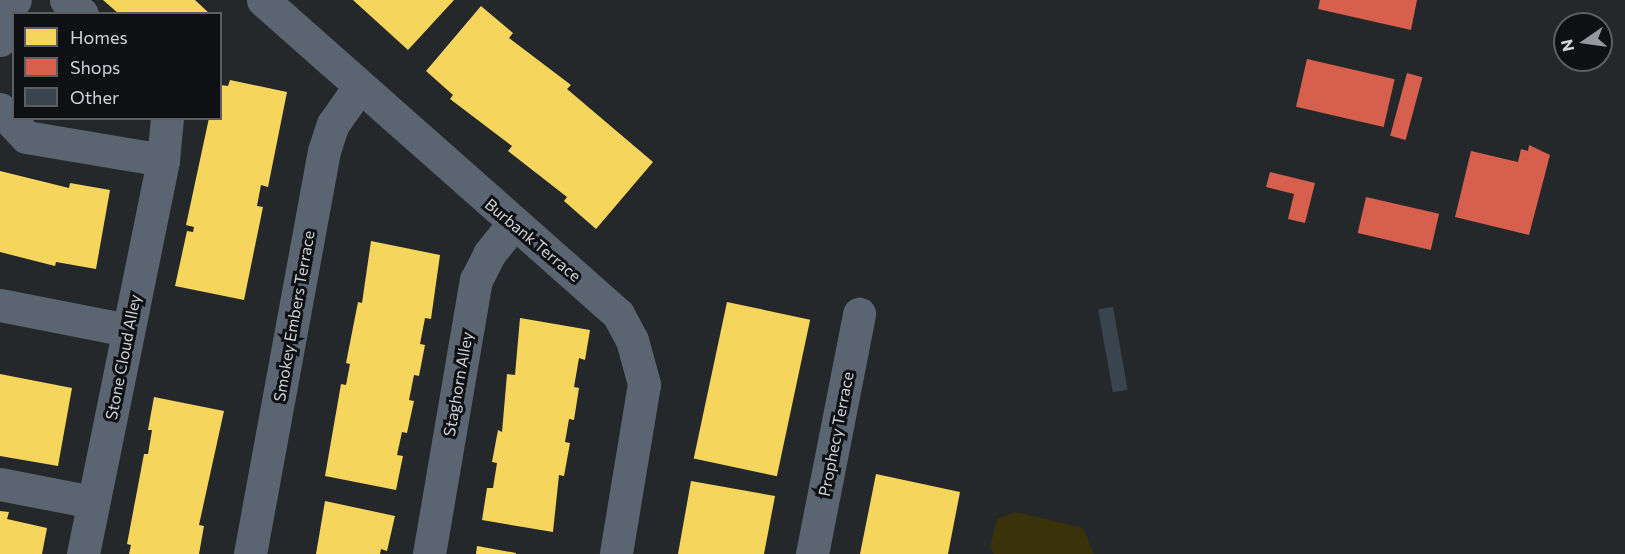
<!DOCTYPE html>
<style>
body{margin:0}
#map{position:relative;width:1625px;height:554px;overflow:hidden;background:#25282b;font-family:Commissioner,sans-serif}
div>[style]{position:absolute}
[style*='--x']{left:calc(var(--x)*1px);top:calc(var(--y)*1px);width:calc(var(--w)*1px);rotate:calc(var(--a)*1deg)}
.green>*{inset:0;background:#39320a}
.homes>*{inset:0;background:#f6d55c;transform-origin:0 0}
.shops>*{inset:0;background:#d6604d;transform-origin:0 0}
.building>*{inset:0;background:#3a444f;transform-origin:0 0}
.minor>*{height:33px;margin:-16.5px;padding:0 16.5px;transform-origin:16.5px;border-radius:16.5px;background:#5b6572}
span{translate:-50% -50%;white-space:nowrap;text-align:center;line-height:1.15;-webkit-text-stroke:6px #0e1013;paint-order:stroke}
.street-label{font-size:16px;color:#d0d3d7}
.legend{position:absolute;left:12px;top:12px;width:210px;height:108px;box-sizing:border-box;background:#0e1013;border:2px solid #5c5e61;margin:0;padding:8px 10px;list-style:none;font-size:18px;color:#d0d3d7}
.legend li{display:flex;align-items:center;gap:12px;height:30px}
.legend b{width:30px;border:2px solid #5c5e61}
.north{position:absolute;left:1553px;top:12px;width:60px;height:60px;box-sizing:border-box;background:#0e1013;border:2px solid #5c5e61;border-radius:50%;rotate:257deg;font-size:16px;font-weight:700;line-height:24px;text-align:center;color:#d0d3d7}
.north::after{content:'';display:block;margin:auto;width:21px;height:27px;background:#94979b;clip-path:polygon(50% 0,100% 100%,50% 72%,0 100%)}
</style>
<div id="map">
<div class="green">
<div style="clip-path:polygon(1016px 512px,1083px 528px,1094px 554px,994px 554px,990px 547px,997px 519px)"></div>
</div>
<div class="homes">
<div style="clip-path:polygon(103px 0,195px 0,210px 14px,119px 14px)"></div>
<div style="clip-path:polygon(353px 0,454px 0,408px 50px)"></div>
<div style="clip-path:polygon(481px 6px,513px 33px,509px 38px,571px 85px,567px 89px,653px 162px,596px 229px,564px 201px,567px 197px,508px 151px,512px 146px,450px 99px,453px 95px,426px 71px)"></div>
<div style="clip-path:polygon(230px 80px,287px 92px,268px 187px,261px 185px,257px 206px,263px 207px,244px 300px,175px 286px,187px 231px,193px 232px,194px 227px,186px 225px,209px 118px,220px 118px,220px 85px,228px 86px)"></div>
<div style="clip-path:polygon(0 171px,69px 188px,70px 183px,110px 190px,96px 269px,56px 262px,55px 266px,0 252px)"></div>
<div style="clip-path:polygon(371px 241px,440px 255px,431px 319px,425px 318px,420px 344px,425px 345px,419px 376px,414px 375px,409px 400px,414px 401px,407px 433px,402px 432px,397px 455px,403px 456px,396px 490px,325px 476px,341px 384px,346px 385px,350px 364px,346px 363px,358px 302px,362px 303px)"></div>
<div style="left:727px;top:302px;width:85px;height:160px;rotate:12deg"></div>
<div style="clip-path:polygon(520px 318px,590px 330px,585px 360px,579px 358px,574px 387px,579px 388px,574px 420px,569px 419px,565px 442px,570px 443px,564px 476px,559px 475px,553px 532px,482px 520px,487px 488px,493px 488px,497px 463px,492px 462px,498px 430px,502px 432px,507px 374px,515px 375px)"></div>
<div style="clip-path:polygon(0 374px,72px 388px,58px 466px,0 456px)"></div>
<div style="clip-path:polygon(154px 397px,224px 411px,199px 525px,204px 526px,199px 554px,129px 554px,131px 545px,127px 544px,144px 454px,148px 454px,152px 430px,148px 430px)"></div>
<div style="clip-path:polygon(876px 474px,960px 492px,948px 554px,860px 554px)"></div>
<div style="clip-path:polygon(691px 481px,775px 496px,764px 554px,678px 554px)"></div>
<div style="clip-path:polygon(325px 501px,395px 516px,387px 551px,381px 549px,380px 554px,316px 554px)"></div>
<div style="clip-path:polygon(0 511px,9px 512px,7px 519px,47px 528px,42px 554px,0 554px)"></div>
<div style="clip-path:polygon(477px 546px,516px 553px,516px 554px,476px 554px)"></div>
</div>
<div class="shops">
<div style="clip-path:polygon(1320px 0,1417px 0,1411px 30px,1318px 9px)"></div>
<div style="left:1307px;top:59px;width:90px;height:49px;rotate:13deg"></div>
<div style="left:1407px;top:73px;width:16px;height:65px;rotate:15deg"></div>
<div style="clip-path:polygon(1529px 145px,1550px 155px,1529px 235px,1455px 217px,1471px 151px,1518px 162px,1521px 149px,1528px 151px)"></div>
<div style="clip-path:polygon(1270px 172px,1315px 183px,1305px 223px,1288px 219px,1294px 194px,1266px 187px)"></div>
<div style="left:1366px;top:197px;width:75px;height:37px;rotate:13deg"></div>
</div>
<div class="building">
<div style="left:1113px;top:307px;width:84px;height:15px;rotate:80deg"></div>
</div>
<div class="minor">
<div style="--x:66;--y:0;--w:21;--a:41"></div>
<div style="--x:263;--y:0;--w:474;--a:41.5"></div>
<div style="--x:618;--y:314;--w:30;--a:62"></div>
<div style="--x:632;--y:340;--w:46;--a:74.7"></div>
<div style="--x:644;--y:384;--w:172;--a:99.4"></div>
<div style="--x:0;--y:40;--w:37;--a:-76"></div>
<div style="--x:9;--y:4;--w:7;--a:-34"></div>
<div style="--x:0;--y:109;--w:38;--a:47"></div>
<div style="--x:26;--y:137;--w:139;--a:9.5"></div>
<div style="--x:0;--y:305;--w:130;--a:11.1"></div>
<div style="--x:0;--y:484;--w:95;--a:11"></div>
<div style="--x:83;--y:554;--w:402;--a:-78.5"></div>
<div style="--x:163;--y:160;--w:42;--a:-84.6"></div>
<div style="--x:250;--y:554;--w:410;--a:-79.6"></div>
<div style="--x:324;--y:151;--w:28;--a:-72"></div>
<div style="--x:333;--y:124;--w:45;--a:-54.9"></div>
<div style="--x:429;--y:554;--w:278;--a:-80.3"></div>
<div style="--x:476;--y:280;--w:29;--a:-63"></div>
<div style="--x:489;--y:254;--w:38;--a:-51"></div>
<div style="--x:812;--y:554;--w:245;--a:-78.9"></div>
</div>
<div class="street-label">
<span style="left:533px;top:240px;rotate:40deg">Burbank Terrace</span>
<span style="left:294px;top:316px;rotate:-80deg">Smokey Embers Terrace</span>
<span style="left:123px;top:357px;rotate:-79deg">Stone Cloud Alley</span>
<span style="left:458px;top:384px;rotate:-80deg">Staghorn Alley</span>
<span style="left:836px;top:434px;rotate:-79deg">Prophecy Terrace</span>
</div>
<ul class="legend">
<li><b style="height:16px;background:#f6d55c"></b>Homes</li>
<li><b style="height:16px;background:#d6604d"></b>Shops</li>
<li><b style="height:16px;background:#3a444f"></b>Other</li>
</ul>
<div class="north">N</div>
</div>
